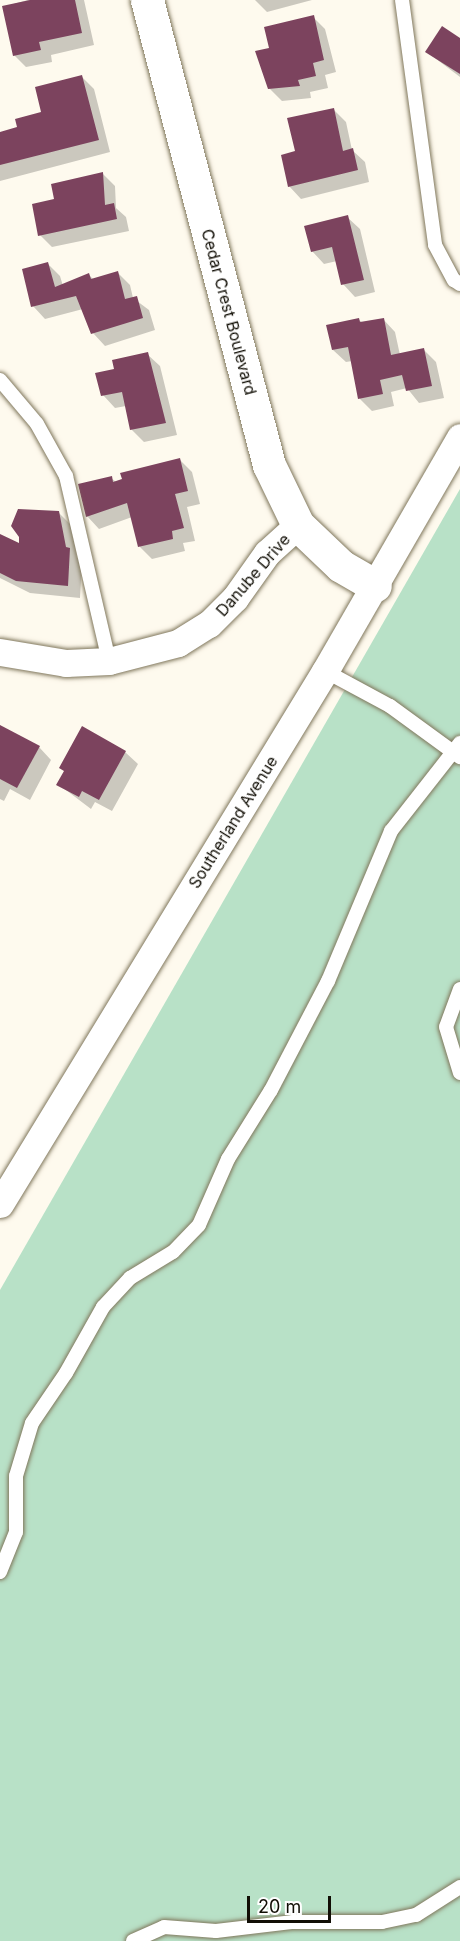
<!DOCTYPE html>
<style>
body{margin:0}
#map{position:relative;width:460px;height:1941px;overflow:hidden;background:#fefaee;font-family:Inter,sans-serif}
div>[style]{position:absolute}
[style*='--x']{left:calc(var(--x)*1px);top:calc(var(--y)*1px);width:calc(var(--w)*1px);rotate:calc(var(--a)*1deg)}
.green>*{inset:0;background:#b8e1c7}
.shadow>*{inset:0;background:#0003}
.building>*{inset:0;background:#7c435e}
.roads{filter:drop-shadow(0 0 2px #80775c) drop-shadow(0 0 2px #80775c)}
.service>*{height:14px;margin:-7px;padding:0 7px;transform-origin:7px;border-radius:7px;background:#fff}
.minor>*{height:27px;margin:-13.5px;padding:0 13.5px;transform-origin:13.5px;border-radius:13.5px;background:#fff}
.tertiary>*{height:33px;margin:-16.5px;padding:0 16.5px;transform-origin:16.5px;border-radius:16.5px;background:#fff}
span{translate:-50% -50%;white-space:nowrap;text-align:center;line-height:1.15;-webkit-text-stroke:6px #fff;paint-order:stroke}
.street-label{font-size:16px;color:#110e05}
.scale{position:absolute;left:247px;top:1896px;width:84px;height:27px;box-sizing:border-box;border:3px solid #110e05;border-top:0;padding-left:8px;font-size:18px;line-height:21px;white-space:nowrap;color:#110e05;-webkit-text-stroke:4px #fff;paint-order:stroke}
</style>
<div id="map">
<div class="green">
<div style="clip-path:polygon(460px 489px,460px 1941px,0 1941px,0 1290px)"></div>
</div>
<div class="shadow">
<div style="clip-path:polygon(28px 0,84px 0,94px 45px,51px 55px,52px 62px,26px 67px,14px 55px,3px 7px)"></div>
<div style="clip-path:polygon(255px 0,312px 0,267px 12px)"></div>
<div style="clip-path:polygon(313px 17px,325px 29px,336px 72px,325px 75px,328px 88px,310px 92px,311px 98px,282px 101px,269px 88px,271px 49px)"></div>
<div style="clip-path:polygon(460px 38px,460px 77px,427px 52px)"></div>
<div style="clip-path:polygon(81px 76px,94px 89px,110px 152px,0 181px,0 133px,19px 128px,43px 113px)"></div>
<div style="clip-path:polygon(333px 109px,346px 122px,352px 150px,365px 162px,369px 182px,301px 199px,289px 186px,297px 153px)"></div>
<div style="clip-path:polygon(103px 174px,115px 186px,116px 208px,126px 217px,129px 231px,52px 247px,40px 235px,56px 200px)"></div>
<div style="clip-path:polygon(347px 217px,360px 229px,375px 292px,355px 297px,343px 284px,337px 261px,324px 264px,312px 251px)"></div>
<div style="clip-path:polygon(48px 264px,60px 276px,63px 286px,89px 275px,93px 279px,118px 273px,130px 285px,133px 298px,149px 310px,155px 330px,105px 346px,93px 333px,83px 309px,45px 319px,33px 306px)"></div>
<div style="clip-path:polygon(383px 319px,395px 332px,400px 355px,424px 350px,436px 362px,444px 398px,419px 403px,407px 388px,391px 392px,394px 406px,372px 411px,360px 399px,352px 361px,346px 362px,333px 350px,359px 320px,363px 323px)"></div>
<div style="clip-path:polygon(147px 354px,160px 366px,177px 435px,144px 442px,131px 429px,126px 406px,115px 408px,103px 395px)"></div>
<div style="clip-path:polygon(180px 460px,192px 472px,200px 504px,187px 507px,195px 541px,183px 543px,185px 551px,152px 559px,140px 547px,132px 517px,99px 529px,87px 516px,111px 478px,116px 482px)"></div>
<div style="clip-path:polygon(58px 512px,71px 525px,77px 557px,82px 562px,80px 598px,30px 593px,0 578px,0 536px,20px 546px,21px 536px)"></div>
<div style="clip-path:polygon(0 727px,39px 747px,51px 760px,30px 800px,10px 789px,4px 801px,0 799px)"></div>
<div style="clip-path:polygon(125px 752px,138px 764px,112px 811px,95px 802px,91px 809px,58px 784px)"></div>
</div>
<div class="building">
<div style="clip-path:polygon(30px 0,75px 0,82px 33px,39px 42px,41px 50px,13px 56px,2px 6px)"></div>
<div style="clip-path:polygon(314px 15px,324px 60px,313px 63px,316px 76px,298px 80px,300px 86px,268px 89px,255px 51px,269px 48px,264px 27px)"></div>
<div style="clip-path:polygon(442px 26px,460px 38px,460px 74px,425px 52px)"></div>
<div style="clip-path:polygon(82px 75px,99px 140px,0 165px,0 132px,17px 127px,15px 119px,41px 112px,35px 87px)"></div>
<div style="clip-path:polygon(334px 108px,343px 151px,353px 148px,358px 170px,288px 187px,281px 155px,295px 151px,287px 118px)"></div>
<div style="clip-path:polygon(103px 172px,105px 205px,114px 203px,117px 219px,38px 236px,32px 204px,54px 199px,51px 184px)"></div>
<div style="clip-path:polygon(348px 215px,364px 280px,341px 285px,332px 247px,311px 252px,304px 226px)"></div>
<div style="clip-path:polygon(48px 262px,55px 287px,89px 273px,91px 279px,118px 271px,125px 299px,137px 296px,143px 318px,91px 334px,76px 296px,31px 307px,22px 269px)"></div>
<div style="clip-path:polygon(359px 318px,360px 322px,384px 318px,391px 355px,424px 348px,432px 386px,406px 391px,402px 375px,380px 380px,383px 394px,358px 399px,348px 347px,332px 350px,326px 325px)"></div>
<div style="clip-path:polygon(148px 352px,166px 423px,130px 430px,122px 392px,101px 396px,95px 373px,114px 369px,112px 360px)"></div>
<div style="clip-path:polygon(180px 458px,188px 491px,175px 494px,184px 528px,172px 531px,173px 539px,138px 547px,127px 503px,86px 517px,78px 484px,112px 476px,113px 482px,122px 479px,120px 473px)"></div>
<div style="clip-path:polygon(18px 509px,59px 511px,66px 547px,70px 548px,68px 586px,16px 581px,0 573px,0 534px,19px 543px,19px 537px,11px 526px)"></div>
<div style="clip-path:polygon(0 725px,40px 746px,17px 788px,0 779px)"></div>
<div style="clip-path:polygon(82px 726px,126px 751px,99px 800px,82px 791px,79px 797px,56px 785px,64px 771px,59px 768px)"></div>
</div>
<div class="roads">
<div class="service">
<div style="--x:402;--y:0;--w:247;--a:82.3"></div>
<div style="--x:435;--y:245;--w:40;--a:62"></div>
<div style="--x:454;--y:280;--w:7;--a:34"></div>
<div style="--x:0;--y:380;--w:57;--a:49.9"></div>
<div style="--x:37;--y:424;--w:60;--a:60.9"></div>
<div style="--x:66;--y:476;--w:190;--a:76.9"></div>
<div style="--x:325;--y:671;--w:74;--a:28.3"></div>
<div style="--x:390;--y:706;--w:87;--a:36.1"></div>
<div style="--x:460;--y:989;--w:40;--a:110.2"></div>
<div style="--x:446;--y:1027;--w:48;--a:73.1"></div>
<div style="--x:0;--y:1572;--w:43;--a:-68.2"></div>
<div style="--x:16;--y:1532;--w:56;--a:-90"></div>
<div style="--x:16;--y:1476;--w:55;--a:-73.2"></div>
<div style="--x:32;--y:1423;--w:60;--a:-55.8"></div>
<div style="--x:66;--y:1373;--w:76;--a:-60.7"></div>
<div style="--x:103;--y:1307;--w:40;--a:-47"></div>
<div style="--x:130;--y:1278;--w:50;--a:-31.2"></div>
<div style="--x:173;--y:1252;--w:37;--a:-46"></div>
<div style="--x:199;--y:1225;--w:72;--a:-66.3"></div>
<div style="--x:228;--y:1159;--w:81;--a:-58.1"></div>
<div style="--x:271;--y:1090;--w:123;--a:-62.4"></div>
<div style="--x:328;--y:981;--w:163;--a:-67.2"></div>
<div style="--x:391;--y:831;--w:112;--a:-51.9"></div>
<div style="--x:133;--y:1941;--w:34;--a:-24"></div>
<div style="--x:164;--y:1927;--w:52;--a:4.4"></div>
<div style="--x:216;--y:1931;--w:78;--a:-6.7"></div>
<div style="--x:293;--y:1922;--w:89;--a:0"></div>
<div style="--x:382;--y:1922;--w:35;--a:-12"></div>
<div style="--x:416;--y:1915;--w:52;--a:-32.5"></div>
</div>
<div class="minor">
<div style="--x:0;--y:652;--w:67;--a:9.5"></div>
<div style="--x:66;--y:663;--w:43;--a:-2.7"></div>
<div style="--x:109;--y:661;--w:71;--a:-14.6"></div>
<div style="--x:178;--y:643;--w:36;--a:-32"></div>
<div style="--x:209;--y:624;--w:37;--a:-45"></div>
<div style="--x:235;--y:598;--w:55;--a:-54.6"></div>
<div style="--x:267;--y:553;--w:42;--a:-42.1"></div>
<div style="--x:0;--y:1204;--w:624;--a:-58.63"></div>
<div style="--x:325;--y:671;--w:270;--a:-60"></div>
</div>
<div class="tertiary">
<div style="--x:147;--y:0;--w:481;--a:75.3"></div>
<div style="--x:269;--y:465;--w:67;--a:64.2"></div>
<div style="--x:298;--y:525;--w:59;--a:43.6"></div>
<div style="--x:341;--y:566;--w:39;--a:30"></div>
</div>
</div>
<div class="street-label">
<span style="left:229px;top:312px;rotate:75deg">Cedar Crest Boulevard</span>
<span style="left:253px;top:575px;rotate:-49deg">Danube Drive</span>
<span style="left:233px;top:822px;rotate:-58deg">Southerland Avenue</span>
</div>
<div class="scale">20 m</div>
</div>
